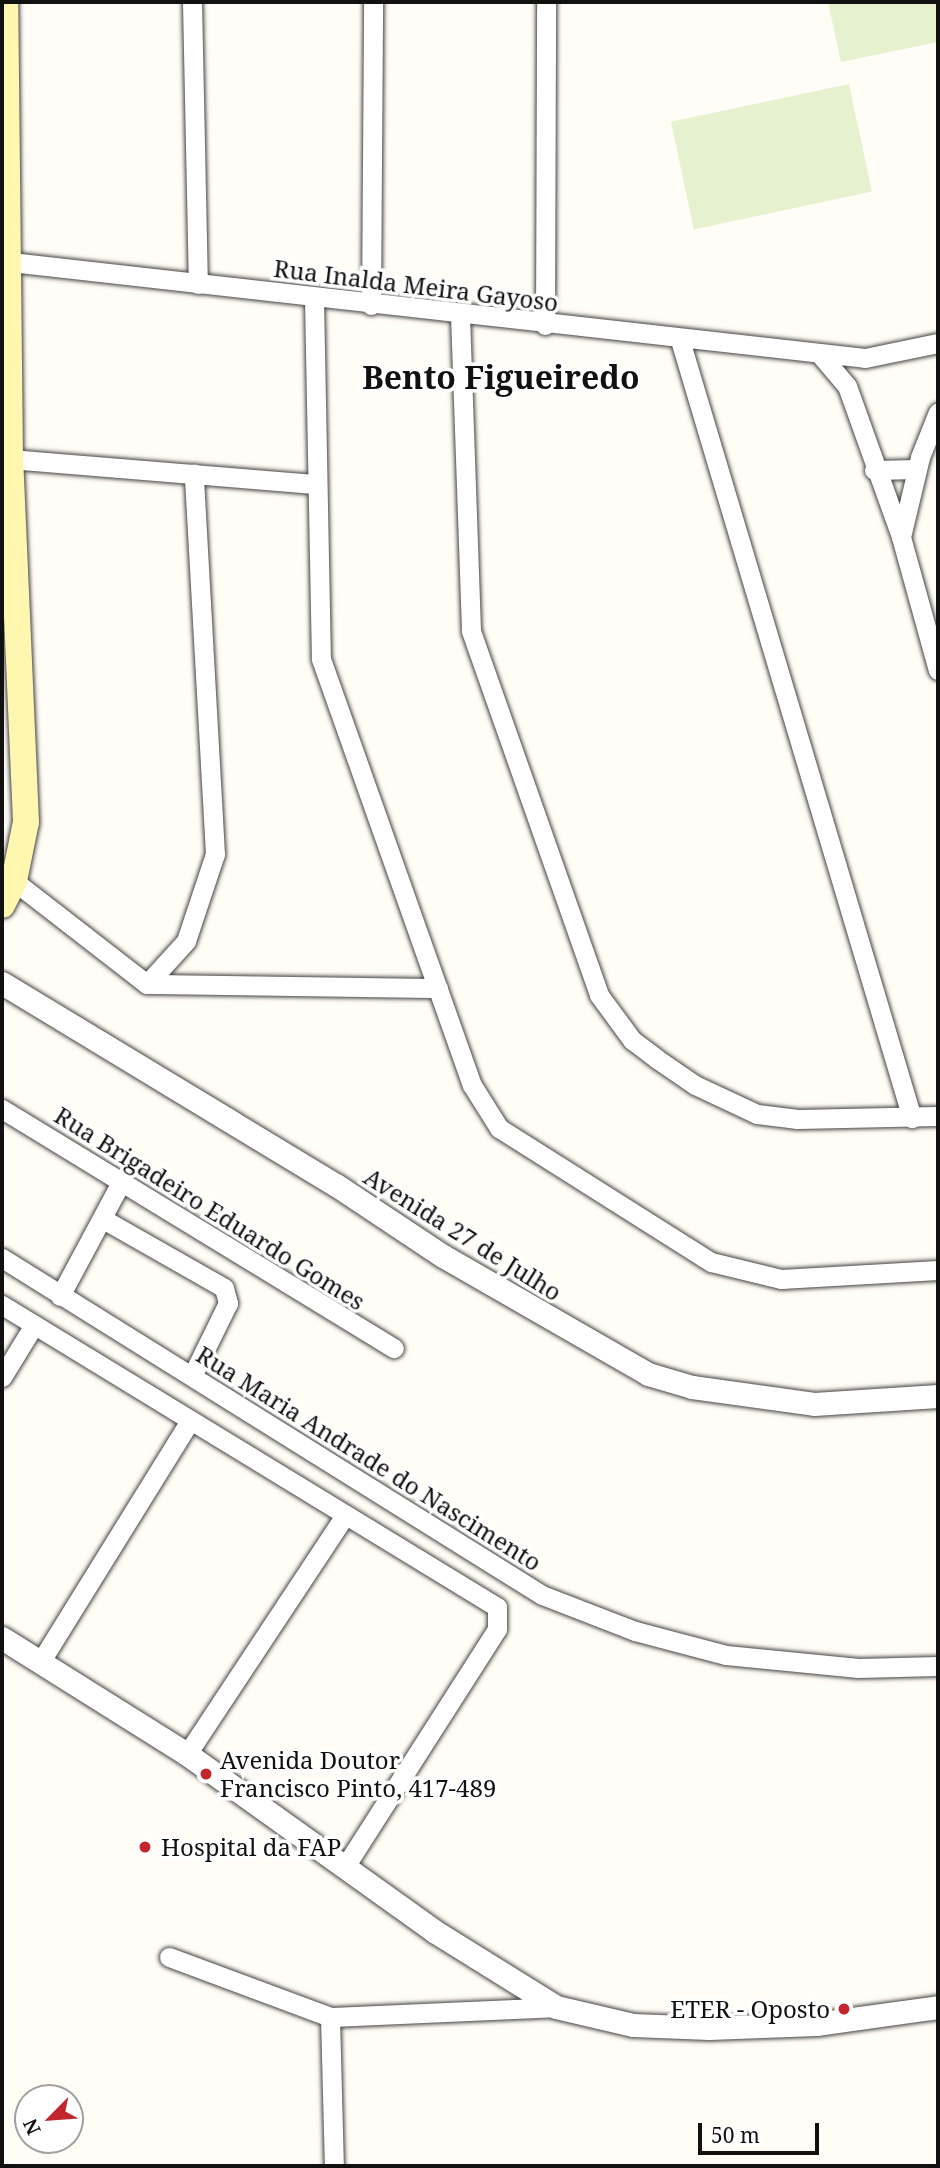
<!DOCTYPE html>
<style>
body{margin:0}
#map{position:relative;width:940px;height:2168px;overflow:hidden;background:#fffdf5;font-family:"Noto Serif",serif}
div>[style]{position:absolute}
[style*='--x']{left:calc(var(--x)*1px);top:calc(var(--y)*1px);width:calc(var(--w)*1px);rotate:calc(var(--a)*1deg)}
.pitch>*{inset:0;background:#e6f2cf;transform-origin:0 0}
.roads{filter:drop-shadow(0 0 2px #444) drop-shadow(0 0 2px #444)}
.minor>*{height:19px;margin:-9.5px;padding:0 9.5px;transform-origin:9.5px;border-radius:9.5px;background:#fff}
.tertiary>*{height:23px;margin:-11.5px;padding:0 11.5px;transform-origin:11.5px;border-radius:11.5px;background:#fff}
.secondary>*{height:26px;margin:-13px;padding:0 13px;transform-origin:13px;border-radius:13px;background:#fff6b0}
.dots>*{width:19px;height:19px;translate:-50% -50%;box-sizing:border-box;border:4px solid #fff;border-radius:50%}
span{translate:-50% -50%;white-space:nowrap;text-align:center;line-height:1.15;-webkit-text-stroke:7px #fff;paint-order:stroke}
.street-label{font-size:24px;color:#111}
.poi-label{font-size:24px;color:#111}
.left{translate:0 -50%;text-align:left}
.right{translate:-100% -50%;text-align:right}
.district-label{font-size:32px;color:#111;font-weight:700}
.frame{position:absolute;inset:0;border:4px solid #111;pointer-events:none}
.north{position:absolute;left:14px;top:2084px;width:70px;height:70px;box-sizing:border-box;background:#fff;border:2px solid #a0a0a0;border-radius:50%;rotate:245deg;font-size:19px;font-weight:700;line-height:28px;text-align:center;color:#111}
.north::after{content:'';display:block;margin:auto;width:24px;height:32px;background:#c4262e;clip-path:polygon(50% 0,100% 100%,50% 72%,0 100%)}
.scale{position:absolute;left:698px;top:2123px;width:121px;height:32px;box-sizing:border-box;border:4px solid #111;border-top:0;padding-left:9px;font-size:21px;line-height:24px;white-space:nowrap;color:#111;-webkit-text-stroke:5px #fff;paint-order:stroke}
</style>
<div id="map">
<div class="pitch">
<div style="clip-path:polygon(828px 2px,938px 2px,938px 42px,841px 62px)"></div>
<div style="left:849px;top:84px;width:110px;height:182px;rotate:78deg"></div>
</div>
<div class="roads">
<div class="minor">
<div style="--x:192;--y:2;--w:282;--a:88.8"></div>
<div style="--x:2;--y:261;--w:868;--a:6.41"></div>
<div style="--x:865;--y:358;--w:75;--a:-11.6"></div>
<div style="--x:314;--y:298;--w:361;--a:88.9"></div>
<div style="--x:321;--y:659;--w:452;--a:70.5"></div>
<div style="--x:472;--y:1085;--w:51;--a:57.9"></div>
<div style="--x:499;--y:1128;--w:251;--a:32.3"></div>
<div style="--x:711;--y:1262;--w:72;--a:13.7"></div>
<div style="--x:781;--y:1279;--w:157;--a:-3.3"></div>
<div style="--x:371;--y:305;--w:303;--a:-89.6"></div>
<div style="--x:460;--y:315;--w:316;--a:88"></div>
<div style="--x:471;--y:631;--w:386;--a:70.6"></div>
<div style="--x:599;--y:995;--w:56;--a:53.7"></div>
<div style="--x:632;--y:1040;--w:31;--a:37"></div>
<div style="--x:657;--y:1059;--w:46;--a:34.4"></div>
<div style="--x:695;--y:1085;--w:68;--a:25.1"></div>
<div style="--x:757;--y:1114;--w:39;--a:7"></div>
<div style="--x:796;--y:1119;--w:142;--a:-1.2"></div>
<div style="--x:545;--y:325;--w:323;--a:-89.8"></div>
<div style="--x:680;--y:340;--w:812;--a:73.4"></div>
<div style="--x:819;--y:353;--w:43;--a:49.7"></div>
<div style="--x:847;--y:386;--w:160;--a:70.3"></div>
<div style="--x:901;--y:537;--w:138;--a:74.5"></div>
<div style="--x:10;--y:459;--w:305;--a:4.7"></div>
<div style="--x:874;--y:470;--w:43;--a:-1.3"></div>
<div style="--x:901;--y:537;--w:82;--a:-76.6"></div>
<div style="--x:920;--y:457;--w:48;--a:-68.2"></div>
<div style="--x:14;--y:881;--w:168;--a:37.8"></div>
<div style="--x:147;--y:984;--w:291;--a:0.8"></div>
<div style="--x:147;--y:984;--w:58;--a:-47.8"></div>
<div style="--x:186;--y:941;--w:92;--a:-71.6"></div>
<div style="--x:215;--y:854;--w:381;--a:-93.2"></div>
<div style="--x:2;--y:1109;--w:459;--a:31.4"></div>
<div style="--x:103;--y:1219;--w:139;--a:29.7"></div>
<div style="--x:224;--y:1288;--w:16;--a:75"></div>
<div style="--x:228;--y:1303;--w:79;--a:116.2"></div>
<div style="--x:2;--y:1258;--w:637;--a:31.97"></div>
<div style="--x:542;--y:1595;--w:100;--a:21.2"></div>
<div style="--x:635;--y:1631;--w:94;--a:14.8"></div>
<div style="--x:726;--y:1655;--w:133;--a:5.6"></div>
<div style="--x:858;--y:1668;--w:80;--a:-1.4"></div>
<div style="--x:60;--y:1296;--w:129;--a:-61.8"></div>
<div style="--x:2;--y:1305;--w:580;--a:31.39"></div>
<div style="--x:497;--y:1607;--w:22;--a:90"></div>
<div style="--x:497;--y:1629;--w:280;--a:122.6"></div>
<div style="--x:2;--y:1377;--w:61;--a:-58.4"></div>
<div style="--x:41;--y:1661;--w:279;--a:-58.2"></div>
<div style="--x:187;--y:1754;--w:284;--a:-56.5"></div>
<div style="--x:169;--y:1957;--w:172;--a:20.4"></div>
<div style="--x:330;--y:2017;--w:226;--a:-2.5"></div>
<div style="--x:330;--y:2017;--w:149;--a:88.5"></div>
</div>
<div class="tertiary">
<div style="--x:2;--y:983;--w:390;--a:31.2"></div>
<div style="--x:336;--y:1185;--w:128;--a:33.6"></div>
<div style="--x:443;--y:1256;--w:237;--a:29.9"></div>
<div style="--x:648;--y:1374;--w:46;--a:16.5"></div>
<div style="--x:692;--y:1387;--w:123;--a:7.9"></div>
<div style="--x:814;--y:1404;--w:124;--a:-3.7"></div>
<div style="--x:2;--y:1638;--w:218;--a:32.1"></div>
<div style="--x:187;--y:1754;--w:304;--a:35.6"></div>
<div style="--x:434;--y:1931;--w:144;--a:31.9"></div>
<div style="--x:556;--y:2007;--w:79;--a:13.2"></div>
<div style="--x:633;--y:2025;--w:76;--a:2.3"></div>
<div style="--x:709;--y:2028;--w:107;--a:-2.1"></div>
<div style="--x:816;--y:2024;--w:123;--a:-7.9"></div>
</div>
<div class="secondary">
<div style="--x:2;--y:905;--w:27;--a:-63"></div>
<div style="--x:14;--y:881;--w:60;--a:-78.5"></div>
<div style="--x:26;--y:822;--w:363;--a:-92.5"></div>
<div style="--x:10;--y:459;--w:457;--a:-90.6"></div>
</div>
</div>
<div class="dots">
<div style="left:206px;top:1774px;background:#c4262e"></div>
<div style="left:145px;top:1847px;background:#c4262e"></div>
<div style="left:844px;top:2009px;background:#c4262e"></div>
</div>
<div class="street-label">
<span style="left:416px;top:285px;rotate:7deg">Rua Inalda Meira Gayoso</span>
<span style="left:210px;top:1208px;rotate:32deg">Rua Brigadeiro Eduardo Gomes</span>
<span style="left:463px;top:1234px;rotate:32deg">Avenida 27 de Julho</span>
<span style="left:369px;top:1458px;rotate:32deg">Rua Maria Andrade do Nascimento</span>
</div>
<div class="poi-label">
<span class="left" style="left:220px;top:1774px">Avenida Doutor<br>Francisco Pinto, 417-489</span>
<span class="left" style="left:161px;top:1847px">Hospital da FAP</span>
<span class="right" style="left:830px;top:2009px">ETER - Oposto</span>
</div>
<div class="district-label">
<span style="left:501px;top:377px">Bento Figueiredo</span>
</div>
<div class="frame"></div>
<div class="north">N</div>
<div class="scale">50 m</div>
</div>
